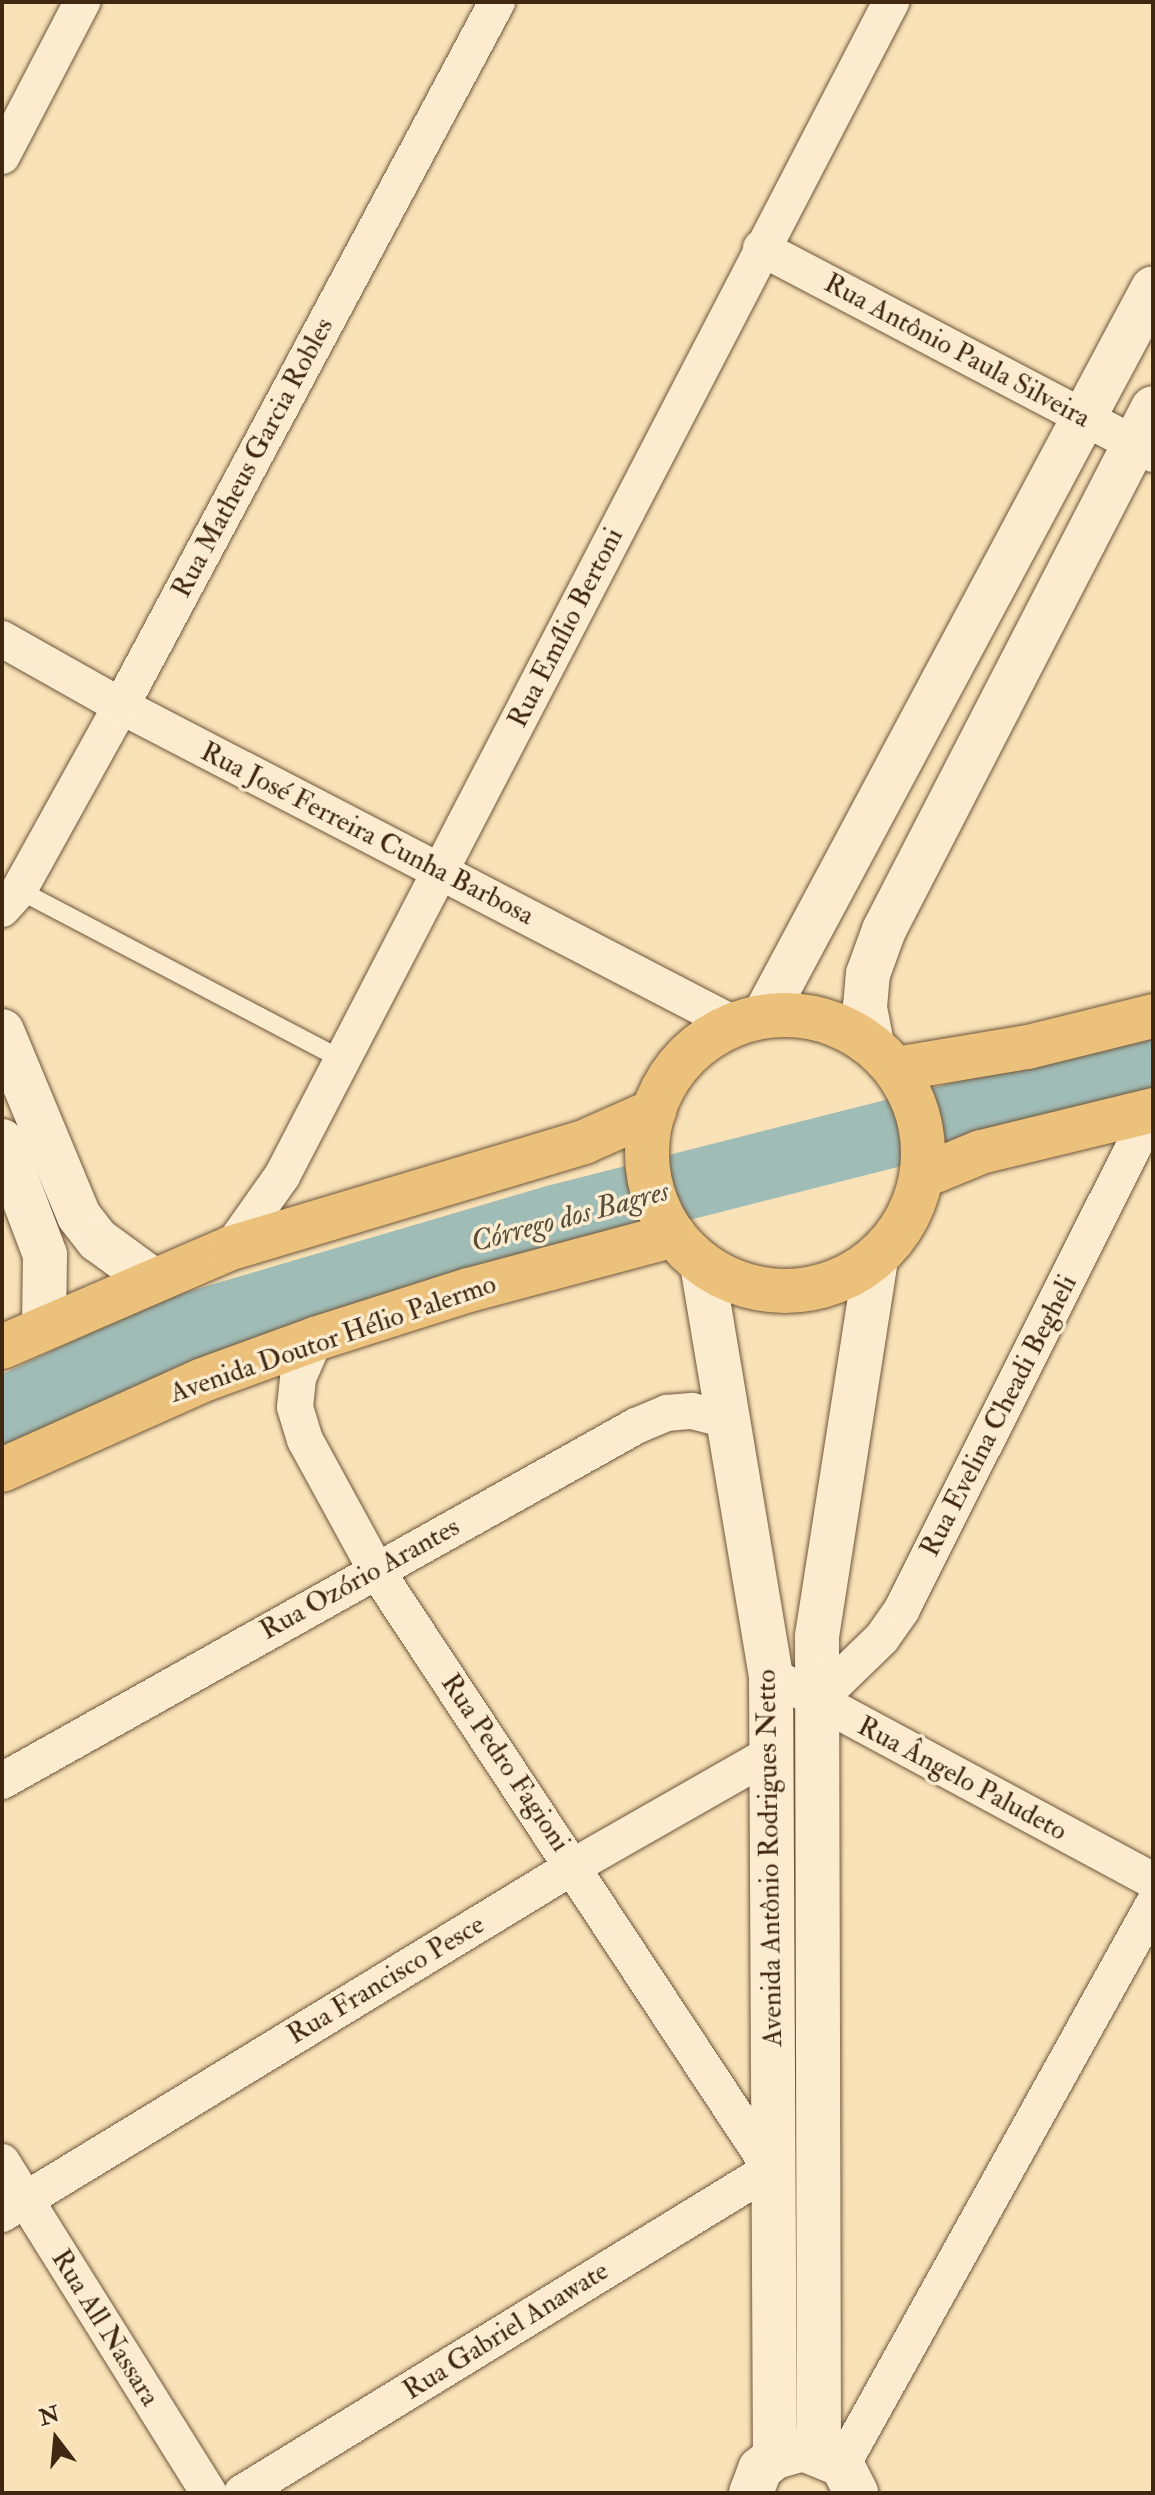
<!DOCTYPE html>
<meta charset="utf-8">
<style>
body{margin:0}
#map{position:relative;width:1155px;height:2495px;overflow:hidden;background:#f9e2b7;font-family:"IM FELL Double Pica",serif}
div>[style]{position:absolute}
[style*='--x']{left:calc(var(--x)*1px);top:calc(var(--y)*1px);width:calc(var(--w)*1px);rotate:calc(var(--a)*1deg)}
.river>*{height:68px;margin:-34px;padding:0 34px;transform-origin:34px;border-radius:34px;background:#a0bcb6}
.roads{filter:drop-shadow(0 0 2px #6e563b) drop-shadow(0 0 2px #6e563b)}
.lane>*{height:18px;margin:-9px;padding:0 9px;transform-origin:9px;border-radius:9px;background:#fbecd0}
.street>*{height:36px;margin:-18px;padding:0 18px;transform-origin:18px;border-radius:18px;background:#fbecd0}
.secondary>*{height:44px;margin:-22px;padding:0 22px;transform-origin:22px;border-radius:22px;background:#fbecd0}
.primary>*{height:44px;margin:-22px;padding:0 22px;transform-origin:22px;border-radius:22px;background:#ecc17c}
.primary>.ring{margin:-22px;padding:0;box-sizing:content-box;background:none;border:44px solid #ecc17c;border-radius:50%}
span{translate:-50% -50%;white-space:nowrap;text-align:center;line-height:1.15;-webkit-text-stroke:7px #fbecd0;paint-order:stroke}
.street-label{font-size:28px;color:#402712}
.water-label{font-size:30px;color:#584c3b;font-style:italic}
.frame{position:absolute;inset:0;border:4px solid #402712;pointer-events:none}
.north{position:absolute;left:16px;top:2399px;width:80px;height:80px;-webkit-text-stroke:6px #fbecd0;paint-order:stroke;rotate:344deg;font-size:22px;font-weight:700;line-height:32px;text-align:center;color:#402712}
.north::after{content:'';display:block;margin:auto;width:28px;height:36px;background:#402712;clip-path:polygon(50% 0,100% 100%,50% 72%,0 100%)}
</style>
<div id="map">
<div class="river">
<div style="--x:2;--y:1412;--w:187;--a:-25.3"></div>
<div style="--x:171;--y:1332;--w:400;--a:-16.4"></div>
<div style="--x:555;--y:1219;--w:617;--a:-14.26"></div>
</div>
<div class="roads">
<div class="lane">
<div style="--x:19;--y:890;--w:366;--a:27.7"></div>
</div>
<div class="street">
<div style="--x:2;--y:156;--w:174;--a:-62.5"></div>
<div style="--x:761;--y:248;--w:443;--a:27.7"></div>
<div style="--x:2;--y:639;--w:137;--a:29.4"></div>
<div style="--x:121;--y:706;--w:691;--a:27.42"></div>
<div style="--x:2;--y:909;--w:25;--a:-48"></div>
<div style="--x:19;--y:890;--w:210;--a:-61"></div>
<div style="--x:121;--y:706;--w:798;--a:-61.89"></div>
<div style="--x:231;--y:1248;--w:88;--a:-54.7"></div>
<div style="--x:282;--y:1176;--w:1323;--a:-62.58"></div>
<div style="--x:771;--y:1675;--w:434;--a:28.3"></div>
<div style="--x:816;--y:1702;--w:92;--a:-44.1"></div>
<div style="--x:882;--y:1638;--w:35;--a:-55"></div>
<div style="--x:902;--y:1609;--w:558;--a:-63.39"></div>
<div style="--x:2;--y:1781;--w:727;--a:-29.25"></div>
<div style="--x:636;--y:1426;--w:34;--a:-23"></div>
<div style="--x:667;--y:1413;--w:25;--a:-5"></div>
<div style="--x:692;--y:1411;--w:37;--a:14"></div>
<div style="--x:2;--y:2162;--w:390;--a:58"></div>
<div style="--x:2;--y:2214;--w:670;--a:-31.32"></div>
<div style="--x:574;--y:1866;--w:230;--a:-29.7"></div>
<div style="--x:842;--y:2465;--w:641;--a:-60.95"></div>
<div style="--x:242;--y:2493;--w:620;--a:-31.49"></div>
<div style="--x:771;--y:2169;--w:718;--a:-123.4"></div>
<div style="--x:376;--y:1570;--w:148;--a:-118.6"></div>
<div style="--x:305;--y:1440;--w:34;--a:-107"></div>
<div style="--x:295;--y:1407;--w:29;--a:-84"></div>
<div style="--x:298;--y:1378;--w:43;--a:-66.4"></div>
</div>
<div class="secondary">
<div style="--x:764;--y:1016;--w:825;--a:-61.88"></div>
<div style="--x:2;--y:1031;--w:200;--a:67.4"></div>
<div style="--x:79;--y:1216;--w:31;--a:52"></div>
<div style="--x:98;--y:1240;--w:66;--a:36.3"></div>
<div style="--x:872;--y:1044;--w:38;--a:-101"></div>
<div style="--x:865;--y:1007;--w:33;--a:-85"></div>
<div style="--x:868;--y:974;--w:47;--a:-70"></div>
<div style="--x:884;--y:930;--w:587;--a:-62.74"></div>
<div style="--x:2;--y:1141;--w:122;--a:69.3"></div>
<div style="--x:45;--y:1255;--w:71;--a:90.8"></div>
<div style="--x:702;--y:1264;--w:417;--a:80.5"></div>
<div style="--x:771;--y:1675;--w:782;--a:89.71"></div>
<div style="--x:819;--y:2451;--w:815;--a:-90.14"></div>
<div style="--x:817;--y:1636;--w:383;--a:-81.1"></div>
<div style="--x:751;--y:2493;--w:26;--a:-69"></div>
<div style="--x:760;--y:2469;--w:19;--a:-39"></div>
<div style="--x:775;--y:2457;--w:29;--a:-16"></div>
<div style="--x:803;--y:2449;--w:42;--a:22.3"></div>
<div style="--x:842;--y:2465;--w:31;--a:63"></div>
</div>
<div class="primary">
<div class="ring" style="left:647px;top:1015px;width:232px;height:232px"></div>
<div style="--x:896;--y:1069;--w:134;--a:-9.5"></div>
<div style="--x:1028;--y:1047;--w:129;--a:-13.9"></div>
<div style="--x:923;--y:1176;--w:63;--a:-22.5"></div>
<div style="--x:981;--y:1152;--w:177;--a:-13.7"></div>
<div style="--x:2;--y:1347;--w:249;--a:-23.4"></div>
<div style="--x:231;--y:1248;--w:369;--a:-16.7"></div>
<div style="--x:584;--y:1142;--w:77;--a:-23.9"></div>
<div style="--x:2;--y:1470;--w:220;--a:-24.1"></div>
<div style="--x:203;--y:1380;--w:119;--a:-20.1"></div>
<div style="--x:315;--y:1339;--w:162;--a:-17.7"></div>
<div style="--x:469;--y:1290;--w:212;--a:-15"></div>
</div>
</div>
<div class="street-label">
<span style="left:957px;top:351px;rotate:28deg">Rua Antônio Paula Silveira</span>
<span style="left:253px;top:458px;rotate:-62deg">Rua Matheus Garcia Robles</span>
<span style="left:566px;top:628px;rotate:-63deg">Rua Emílio Bertoni</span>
<span style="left:367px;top:834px;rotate:27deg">Rua José Ferreira Cunha Barbosa</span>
<span style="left:333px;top:1339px;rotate:-19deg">Avenida Doutor Hélio Palermo</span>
<span style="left:999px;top:1416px;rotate:-63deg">Rua Evelina Cheadi Begheli</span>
<span style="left:360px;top:1579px;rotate:-29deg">Rua Ozório Arantes</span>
<span style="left:505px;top:1763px;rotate:56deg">Rua Pedro Fagioni</span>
<span style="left:962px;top:1779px;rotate:28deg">Rua Ângelo Paludeto</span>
<span style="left:770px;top:1858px;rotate:-91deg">Avenida Antônio Rodrigues Netto</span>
<span style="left:386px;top:1980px;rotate:-31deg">Rua Francisco Pesce</span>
<span style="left:105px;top:2328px;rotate:58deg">Rua All Nassara</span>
<span style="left:506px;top:2331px;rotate:-32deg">Rua Gabriel Anawate</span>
</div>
<div class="water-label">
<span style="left:570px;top:1217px;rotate:-15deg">Córrego dos Bagres</span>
</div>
<div class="frame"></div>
<div class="north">N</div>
</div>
